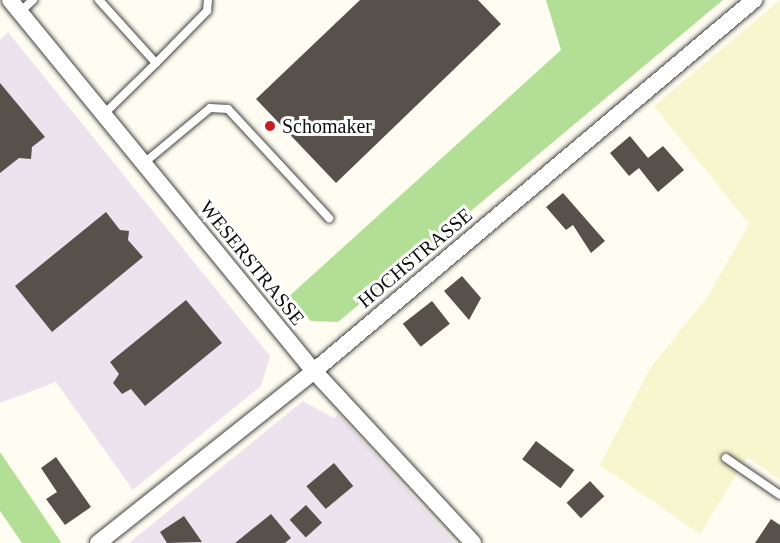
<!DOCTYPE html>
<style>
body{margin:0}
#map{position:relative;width:780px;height:543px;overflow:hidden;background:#fffdf1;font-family:Georgia,serif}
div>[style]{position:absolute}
.industrial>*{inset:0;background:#ede3ee}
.farmland>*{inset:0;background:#f7f6cf}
.forest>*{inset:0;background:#b3de96}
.building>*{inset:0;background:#58504a;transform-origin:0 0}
.roads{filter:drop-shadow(0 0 2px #424242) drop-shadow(0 0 2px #424242)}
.lane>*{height:8px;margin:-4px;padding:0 4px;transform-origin:4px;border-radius:4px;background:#fff}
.street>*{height:16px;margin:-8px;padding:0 8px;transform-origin:8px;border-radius:8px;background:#fff}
.dots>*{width:16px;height:16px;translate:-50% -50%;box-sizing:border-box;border:3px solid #fff;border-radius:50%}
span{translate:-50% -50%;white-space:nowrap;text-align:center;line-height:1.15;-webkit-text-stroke:6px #fff;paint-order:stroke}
.poi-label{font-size:20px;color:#0f0f0f}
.left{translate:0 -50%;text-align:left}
.street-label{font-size:20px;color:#0f0f0f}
</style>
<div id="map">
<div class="industrial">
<div style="clip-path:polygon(8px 32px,270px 356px,261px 386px,133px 490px,56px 382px,0 403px,0 40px)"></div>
<div style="clip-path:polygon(303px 401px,334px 418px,338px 414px,455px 543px,129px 543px)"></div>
</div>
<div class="farmland">
<div style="clip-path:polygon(780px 0,780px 480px,747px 457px,700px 534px,600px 465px,651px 367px,708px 296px,749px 224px,654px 106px)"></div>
</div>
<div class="forest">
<div style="clip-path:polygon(546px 0,723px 0,338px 322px,311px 321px,286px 299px,561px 50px)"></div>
<div style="clip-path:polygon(0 452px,61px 542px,59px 543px,22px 543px,0 511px)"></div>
</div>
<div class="building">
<div style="clip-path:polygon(360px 0,478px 0,501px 24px,336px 183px,256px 99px)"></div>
<div style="clip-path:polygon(0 83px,45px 137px,32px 147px,31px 159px,19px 158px,0 173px)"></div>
<div style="clip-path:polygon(630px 136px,648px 158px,663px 146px,684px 170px,658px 192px,639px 168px,629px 176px,610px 153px)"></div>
<div style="clip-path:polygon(563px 193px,605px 241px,591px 253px,573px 225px,566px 230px,546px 207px)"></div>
<div style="clip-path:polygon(106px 212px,120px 230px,129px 231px,128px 240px,143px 257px,52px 332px,15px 286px)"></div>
<div style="clip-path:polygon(462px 276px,481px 298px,469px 320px,444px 291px)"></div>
<div style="clip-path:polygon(186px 300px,222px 343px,145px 406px,131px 389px,122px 394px,113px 383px,119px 374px,110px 362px)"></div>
<div style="left:432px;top:301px;width:29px;height:37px;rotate:52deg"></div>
<div style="left:536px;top:441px;width:48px;height:23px;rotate:37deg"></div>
<div style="clip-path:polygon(56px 457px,91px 507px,65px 525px,46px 499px,57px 492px,41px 468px)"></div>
<div style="left:334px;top:463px;width:30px;height:36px;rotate:50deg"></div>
<div style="left:590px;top:481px;width:21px;height:32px;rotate:47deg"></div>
<div style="left:306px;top:505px;width:24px;height:22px;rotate:48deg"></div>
<div style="clip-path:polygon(271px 514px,291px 538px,285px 543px,235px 543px)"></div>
<div style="clip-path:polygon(184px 516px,202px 542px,167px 543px,160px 532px)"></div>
<div style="clip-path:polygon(771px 519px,780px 525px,780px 543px,755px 543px)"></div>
</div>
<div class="roads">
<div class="lane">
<div style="left:99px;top:0;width:85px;rotate:47.9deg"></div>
<div style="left:156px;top:63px;width:73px;rotate:135.6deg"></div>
<div style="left:20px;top:12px;width:18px;rotate:-43deg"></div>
<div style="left:156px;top:63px;width:73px;rotate:-45.6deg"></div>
<div style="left:207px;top:11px;width:11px;rotate:-85deg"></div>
<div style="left:144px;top:163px;width:86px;rotate:-39.8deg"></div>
<div style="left:210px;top:108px;width:18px;rotate:3deg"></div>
<div style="left:228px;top:109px;width:149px;rotate:47.2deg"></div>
<div style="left:726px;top:458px;width:65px;rotate:34.4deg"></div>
</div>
<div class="street">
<div style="left:10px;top:0;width:480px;rotate:50.7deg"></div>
<div style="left:314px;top:371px;width:234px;rotate:47.2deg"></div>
<div style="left:98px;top:543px;width:276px;rotate:-38.5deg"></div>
<div style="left:314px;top:371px;width:576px;rotate:-40.14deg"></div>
</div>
</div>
<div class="dots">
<div style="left:270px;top:126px;background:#c81e1e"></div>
</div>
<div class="poi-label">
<span class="left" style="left:282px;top:126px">Schomaker</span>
</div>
<div class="street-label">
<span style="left:415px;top:258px;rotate:-40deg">HOCHSTRASSE</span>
<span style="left:252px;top:263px;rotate:51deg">WESERSTRASSE</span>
</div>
</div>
